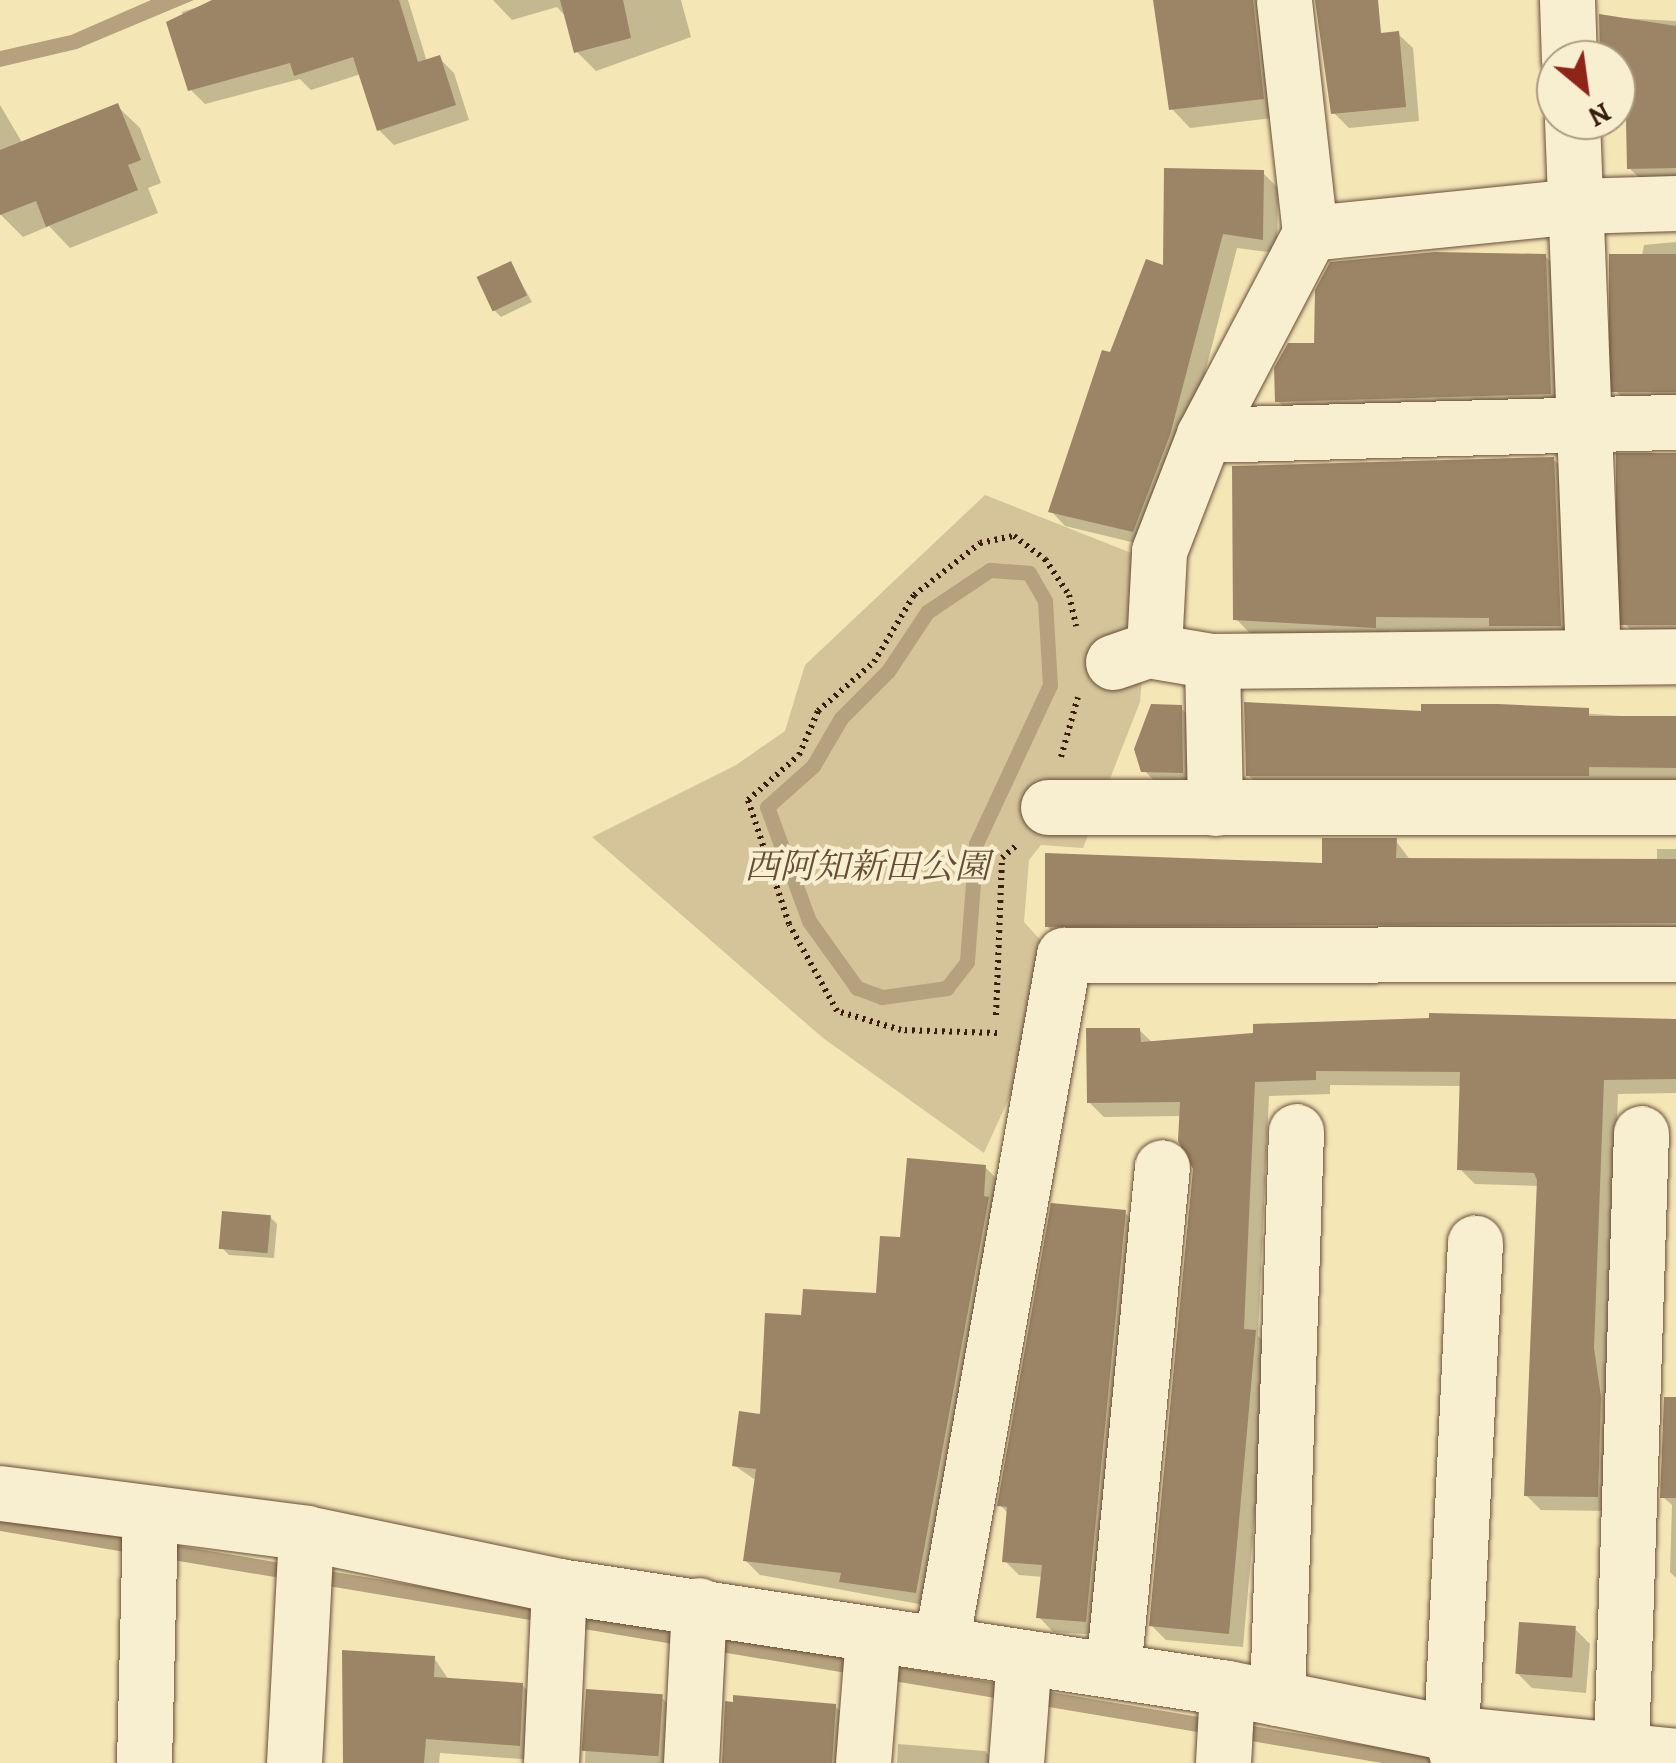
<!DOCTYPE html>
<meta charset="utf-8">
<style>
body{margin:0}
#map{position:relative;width:1676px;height:1763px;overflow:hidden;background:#f5e6b6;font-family:Alegreya,"Noto Serif JP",serif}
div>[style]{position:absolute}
.green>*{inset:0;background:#d5c49a}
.water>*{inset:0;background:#b5a17d}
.shadow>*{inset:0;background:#0003}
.stream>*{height:15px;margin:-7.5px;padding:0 7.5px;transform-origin:7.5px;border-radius:7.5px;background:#b5a17d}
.building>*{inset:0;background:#9b8566;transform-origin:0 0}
.path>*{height:6px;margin-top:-3px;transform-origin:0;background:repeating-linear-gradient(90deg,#3a1c0f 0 2.5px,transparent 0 7.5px)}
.roads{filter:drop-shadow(0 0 2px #694e39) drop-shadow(0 0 2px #694e39)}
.minor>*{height:55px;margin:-27.5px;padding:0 27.5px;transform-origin:27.5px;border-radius:27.5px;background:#f8efd0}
span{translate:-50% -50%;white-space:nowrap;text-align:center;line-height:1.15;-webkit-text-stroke:8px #f8efd0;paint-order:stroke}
.park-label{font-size:35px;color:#684e39;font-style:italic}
.north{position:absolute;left:1536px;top:40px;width:100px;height:100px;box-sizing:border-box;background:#f8efd0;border:2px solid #ac9b83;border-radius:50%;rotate:151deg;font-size:28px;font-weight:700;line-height:40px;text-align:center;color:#3a1c0f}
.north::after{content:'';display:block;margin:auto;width:35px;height:45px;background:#8f2418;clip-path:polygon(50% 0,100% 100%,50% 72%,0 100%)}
</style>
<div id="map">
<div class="green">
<div style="clip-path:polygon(985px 495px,1139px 556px,1146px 627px,1140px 702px,1083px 848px,1041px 845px,1029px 860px,1024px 922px,1055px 956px,1023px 1067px,984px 1153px,823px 1038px,592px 837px,736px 765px,785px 731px,805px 665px)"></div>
</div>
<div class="water">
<div style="clip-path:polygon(151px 0,194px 0,77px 49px,0 67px,0 51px,71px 35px)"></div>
</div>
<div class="shadow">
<div style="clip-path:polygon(220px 0,408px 0,427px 62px,439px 58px,454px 73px,469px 120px,394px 145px,379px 130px,361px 74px,311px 90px,300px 79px,205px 104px,190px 89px,182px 12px)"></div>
<div style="clip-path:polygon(493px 0,681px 0,691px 37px,596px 71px,577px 52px,567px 18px,557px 7px,512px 20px)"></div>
<div style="clip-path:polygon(1154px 0,1268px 0,1281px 117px,1190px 128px,1172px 109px)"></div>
<div style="clip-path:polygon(1601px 17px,1676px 21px,1676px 181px,1643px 181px,1629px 168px,1628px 84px,1616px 84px,1616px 60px,1600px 60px)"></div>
<div style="clip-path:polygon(1398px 34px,1413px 48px,1419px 121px,1349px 128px,1334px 113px,1350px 38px)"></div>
<div style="clip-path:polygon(0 105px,23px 144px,117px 106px,140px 128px,161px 183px,148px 188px,158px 213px,70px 248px,49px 226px,23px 237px,0 214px)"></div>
<div style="clip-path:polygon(1263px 173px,1278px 188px,1277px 253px,1237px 248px,1185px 451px,1148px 546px,1065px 526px,1051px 511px,1111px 355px,1165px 268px)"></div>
<div style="clip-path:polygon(1676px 242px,1676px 407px,1631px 406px,1616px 391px,1644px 245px)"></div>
<div style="clip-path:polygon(1545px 256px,1560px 271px,1565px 408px,1293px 416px,1278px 401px)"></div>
<div style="clip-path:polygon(511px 264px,532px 302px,501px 317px,494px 310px)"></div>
<div style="clip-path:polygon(1676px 453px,1676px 641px,1641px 639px,1625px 624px,1619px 457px)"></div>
<div style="clip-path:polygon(1553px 459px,1568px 474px,1574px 640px,1390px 631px,1390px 642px,1251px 634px,1236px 619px)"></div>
<div style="clip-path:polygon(1498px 707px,1676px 720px,1676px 781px,1263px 790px,1248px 775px,1423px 714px)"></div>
<div style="clip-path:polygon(1181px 708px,1196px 723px,1197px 787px,1159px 786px,1144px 770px)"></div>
<div style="clip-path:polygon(1396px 841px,1411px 861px,1657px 861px,1657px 849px,1676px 849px,1676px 941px,1062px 941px,1047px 926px,1324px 866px)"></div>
<div style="clip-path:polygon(1676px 1022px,1676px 1093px,1618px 1094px,1608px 1365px,1612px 1511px,1541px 1510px,1526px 1495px,1539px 1186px,1475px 1184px,1460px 1169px,1462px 1086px,1330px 1085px,1330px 1094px,1269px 1096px,1258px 1336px,1270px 1347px,1243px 1647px,1166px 1640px,1151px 1625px,1196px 1169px,1182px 1116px,1104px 1117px,1089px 1102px,1139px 1030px,1153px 1043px)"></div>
<div style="clip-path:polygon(985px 1167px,1000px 1182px,930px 1606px,760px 1575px,745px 1560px,757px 1481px,735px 1466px,804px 1317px,878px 1295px,902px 1240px)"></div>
<div style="clip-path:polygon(1125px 1213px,1140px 1227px,1100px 1635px,1053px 1632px,1039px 1617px,1043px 1577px,1019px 1575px,1005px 1561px,1009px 1514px,1000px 1505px)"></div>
<div style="clip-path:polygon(270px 1217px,277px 1224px,274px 1258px,229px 1255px,222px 1248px)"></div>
<div style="clip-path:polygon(1676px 1400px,1676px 1578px,1670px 1572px,1672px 1505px,1663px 1497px)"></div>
<div style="clip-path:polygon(1575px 1629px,1590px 1644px,1586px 1693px,1532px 1688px,1517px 1673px)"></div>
<div style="clip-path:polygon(344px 1653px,434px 1658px,449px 1680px,522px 1685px,537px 1700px,535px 1760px,440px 1753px,439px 1763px,346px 1763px)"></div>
<div style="clip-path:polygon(588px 1691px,662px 1698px,677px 1713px,677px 1763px,585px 1763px)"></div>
<div style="clip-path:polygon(728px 1704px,835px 1706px,850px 1721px,847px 1763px,722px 1763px)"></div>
<div style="clip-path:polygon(898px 1744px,985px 1751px,996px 1763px,897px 1763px)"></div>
</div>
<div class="stream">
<div style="left:990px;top:570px;width:39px;rotate:4deg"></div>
<div style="left:1029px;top:573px;width:32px;rotate:60deg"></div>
<div style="left:1045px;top:601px;width:84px;rotate:86.6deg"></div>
<div style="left:1050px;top:685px;width:175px;rotate:115deg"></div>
<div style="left:976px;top:844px;width:118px;rotate:94.4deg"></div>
<div style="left:967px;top:962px;width:33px;rotate:128deg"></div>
<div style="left:947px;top:988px;width:66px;rotate:172.1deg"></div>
<div style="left:882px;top:997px;width:27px;rotate:-160deg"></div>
<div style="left:857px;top:988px;width:82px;rotate:-125.6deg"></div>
<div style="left:809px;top:921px;width:121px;rotate:-110.2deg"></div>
<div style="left:767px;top:807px;width:62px;rotate:-41.7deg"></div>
<div style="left:813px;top:766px;width:56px;rotate:-59.7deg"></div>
<div style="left:841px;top:718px;width:66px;rotate:-45deg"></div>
<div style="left:888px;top:671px;width:71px;rotate:-56.5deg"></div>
<div style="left:927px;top:612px;width:76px;rotate:-33.7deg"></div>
<div style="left:0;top:1523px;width:871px;rotate:9.52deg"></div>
<div style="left:882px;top:1671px;width:556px;rotate:9.53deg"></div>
</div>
<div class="building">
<div style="clip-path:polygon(212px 0,399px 0,418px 62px,440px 55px,456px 105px,377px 131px,353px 57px,294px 76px,290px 63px,188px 91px,166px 22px)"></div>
<div style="clip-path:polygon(560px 0,623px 0,631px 38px,574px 53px)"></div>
<div style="clip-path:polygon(1153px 0,1253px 0,1264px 99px,1169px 110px)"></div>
<div style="clip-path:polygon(1315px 0,1378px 0,1381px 33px,1399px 31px,1406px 107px,1331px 114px)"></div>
<div style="clip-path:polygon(1599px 14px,1676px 26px,1676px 168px,1627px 169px,1625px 72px,1616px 72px,1616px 60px,1600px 60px)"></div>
<div style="clip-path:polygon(118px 103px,141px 160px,128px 165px,138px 190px,46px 227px,36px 201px,0 215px,0 150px)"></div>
<div style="clip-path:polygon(1164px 168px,1264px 170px,1263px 240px,1223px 234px,1170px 435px,1133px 532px,1048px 512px,1102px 350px,1110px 352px,1146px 259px,1163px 265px)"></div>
<div style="clip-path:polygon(1435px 252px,1546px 254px,1551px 394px,1275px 402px,1274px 368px,1288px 343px,1314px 343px,1315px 290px,1330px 262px)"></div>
<div style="left:1609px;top:254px;width:67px;height:138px"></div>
<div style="left:511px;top:261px;width:38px;height:38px;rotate:65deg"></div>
<div style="left:1676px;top:453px;width:172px;height:60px;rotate:90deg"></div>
<div style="clip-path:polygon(1554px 457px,1561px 626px,1489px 626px,1489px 618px,1376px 617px,1376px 628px,1233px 620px,1232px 466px)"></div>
<div style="clip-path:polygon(1244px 702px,1421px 711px,1421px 704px,1498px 704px,1589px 708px,1589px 716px,1676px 716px,1676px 768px,1589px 767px,1589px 776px,1246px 776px)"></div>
<div style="clip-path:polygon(1151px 704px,1182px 705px,1183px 773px,1141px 772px,1134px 749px)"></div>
<div style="clip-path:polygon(1322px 838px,1397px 838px,1396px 858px,1676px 859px,1676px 923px,1045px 927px,1045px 853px,1322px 863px)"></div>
<div style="clip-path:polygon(1429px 1013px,1676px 1019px,1676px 1079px,1604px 1080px,1594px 1348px,1601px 1397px,1598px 1497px,1524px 1496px,1537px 1180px,1534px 1173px,1457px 1170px,1460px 1072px,1316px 1071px,1316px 1080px,1255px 1082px,1244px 1329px,1256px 1330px,1229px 1634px,1149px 1626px,1193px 1169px,1178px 1141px,1180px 1102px,1087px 1103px,1086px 1028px,1140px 1028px,1141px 1042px,1253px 1033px,1253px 1024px,1429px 1018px)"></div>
<div style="clip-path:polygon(907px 1158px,986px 1165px,984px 1196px,989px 1197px,916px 1593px,839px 1582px,841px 1573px,743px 1561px,756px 1469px,732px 1466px,739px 1411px,760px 1414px,765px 1313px,801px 1315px,803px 1289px,876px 1293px,880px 1236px,900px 1237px)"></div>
<div style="clip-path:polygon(1051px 1203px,1126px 1210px,1086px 1622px,1036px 1618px,1042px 1565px,1002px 1562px,1007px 1507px,997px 1506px)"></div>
<div style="left:222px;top:1211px;width:49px;height:38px;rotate:5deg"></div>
<div style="clip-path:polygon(1664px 1397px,1676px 1397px,1676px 1498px,1660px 1498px)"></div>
<div style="left:1519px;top:1622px;width:57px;height:52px;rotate:4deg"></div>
<div style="clip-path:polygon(342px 1650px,435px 1656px,434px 1677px,523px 1683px,520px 1746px,426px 1739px,424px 1763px,343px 1763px)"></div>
<div style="left:586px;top:1689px;width:77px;height:62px;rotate:4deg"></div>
<div style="clip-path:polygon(733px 1695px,836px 1704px,832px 1763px,722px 1763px,725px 1701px,733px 1702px)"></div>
</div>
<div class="path">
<div style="left:1061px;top:757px;width:62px;rotate:-74.2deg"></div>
<div style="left:996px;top:1015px;width:157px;rotate:-87.8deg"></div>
<div style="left:1002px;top:858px;width:20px;rotate:-41deg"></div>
<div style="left:997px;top:1033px;width:96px;rotate:-178.2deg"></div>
<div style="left:901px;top:1030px;width:67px;rotate:-163.5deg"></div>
<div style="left:837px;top:1011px;width:99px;rotate:-118.9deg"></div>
<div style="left:789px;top:924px;width:131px;rotate:-108.3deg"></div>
<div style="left:748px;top:800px;width:68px;rotate:-41.4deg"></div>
<div style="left:799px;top:755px;width:48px;rotate:-66.6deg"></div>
<div style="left:818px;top:711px;width:74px;rotate:-41.2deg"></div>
<div style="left:874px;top:662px;width:78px;rotate:-59.2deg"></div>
<div style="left:914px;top:595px;width:84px;rotate:-38.2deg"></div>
<div style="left:980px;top:543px;width:35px;rotate:-12deg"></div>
<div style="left:1014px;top:536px;width:39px;rotate:37deg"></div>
<div style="left:1045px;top:559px;width:43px;rotate:56.3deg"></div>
<div style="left:1069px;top:595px;width:32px;rotate:77deg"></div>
</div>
<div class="roads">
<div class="minor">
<div style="left:1567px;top:0;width:60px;rotate:88.1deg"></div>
<div style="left:1572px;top:120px;width:537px;rotate:87.76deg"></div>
<div style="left:1310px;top:233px;width:266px;rotate:-5.8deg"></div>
<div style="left:1575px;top:206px;width:101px;rotate:-1.7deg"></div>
<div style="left:1204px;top:435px;width:472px;rotate:-1.6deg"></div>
<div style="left:1147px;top:650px;width:66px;rotate:9.6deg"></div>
<div style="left:1212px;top:661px;width:464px;rotate:-0.6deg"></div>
<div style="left:1212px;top:661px;width:147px;rotate:88.8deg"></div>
<div style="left:1113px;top:662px;width:43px;rotate:-18.9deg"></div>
<div style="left:1154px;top:648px;width:97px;rotate:-87deg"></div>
<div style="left:1159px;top:551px;width:124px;rotate:-68.8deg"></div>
<div style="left:1204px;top:435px;width:228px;rotate:-62.3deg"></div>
<div style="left:1310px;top:233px;width:234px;rotate:-96.4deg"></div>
<div style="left:1048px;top:807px;width:628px"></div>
<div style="left:0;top:1493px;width:309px;rotate:7.4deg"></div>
<div style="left:306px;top:1533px;width:258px;rotate:11.8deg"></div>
<div style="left:559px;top:1586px;width:676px;rotate:8.68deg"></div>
<div style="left:1227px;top:1688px;width:228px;rotate:11.4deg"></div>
<div style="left:1451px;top:1733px;width:226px;rotate:5.8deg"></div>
<div style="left:941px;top:1644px;width:700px;rotate:-79.88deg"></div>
<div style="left:1064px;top:955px;width:612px;rotate:-0.09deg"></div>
<div style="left:1113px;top:1670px;width:505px;rotate:-84.44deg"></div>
<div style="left:1277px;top:1698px;width:567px;rotate:-88.08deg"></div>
<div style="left:1621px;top:1748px;width:615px;rotate:-88.14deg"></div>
<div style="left:144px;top:1763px;width:246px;rotate:-88.6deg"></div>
<div style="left:294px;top:1763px;width:230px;rotate:-87deg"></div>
<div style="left:551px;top:1763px;width:177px;rotate:-87.4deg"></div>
<div style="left:691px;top:1763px;width:158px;rotate:-87.1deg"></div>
<div style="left:863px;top:1763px;width:127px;rotate:-85.5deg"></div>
<div style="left:1016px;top:1763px;width:106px;rotate:-85.7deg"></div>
<div style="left:1223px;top:1763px;width:75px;rotate:-86.9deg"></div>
<div style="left:1459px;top:1763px;width:31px;rotate:-105deg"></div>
<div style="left:1451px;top:1733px;width:491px;rotate:-87.2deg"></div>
</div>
</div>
<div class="park-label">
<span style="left:867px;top:866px">西阿知新田公園</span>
</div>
<div class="north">N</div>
</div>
